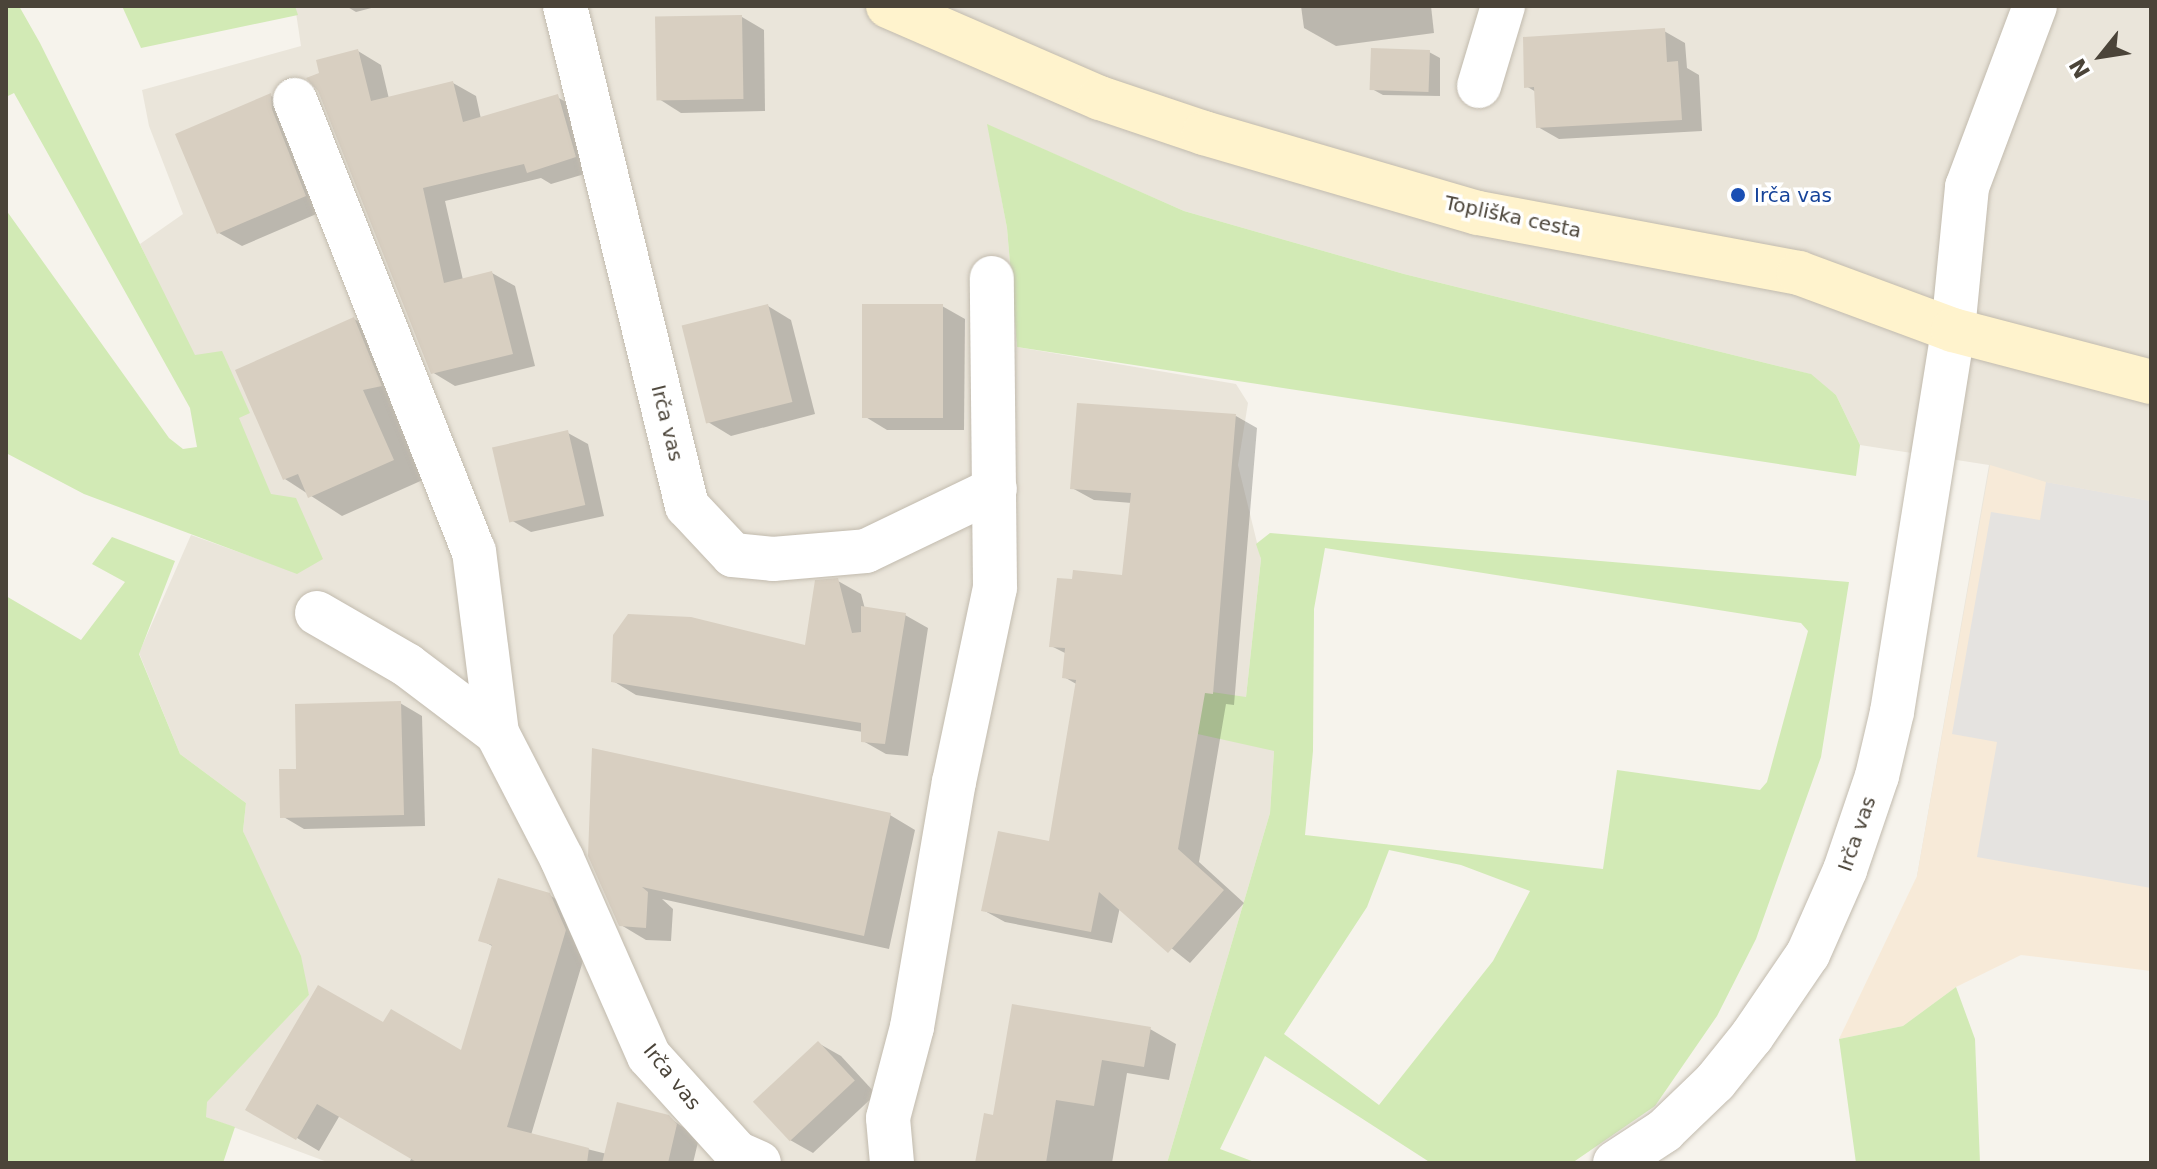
<!DOCTYPE html>
<meta charset="utf-8">
<style>
body{margin:0}
#map{position:relative;width:2157px;height:1169px;overflow:hidden;background:#f6f3ec;font-family:"DejaVu Sans",sans-serif}
div>[style]{position:absolute}
.residential>*{inset:0;background:#eae5da}
.commercial>*{inset:0;background:#f7ead8}
.green>*{inset:0;background:#d2eab5}
.parking>*{inset:0;background:#e5e3e0}
.shadow>*{inset:0;background:#0003}
.building>*{inset:0;background:#d8cfc1;transform-origin:0 0}
.roads{filter:drop-shadow(0 0 2px #c2bbae) drop-shadow(0 0 2px #c2bbae)}
.street>*{height:44px;margin:-22px;padding:0 22px;transform-origin:22px;border-radius:22px;background:#fff}
.secondary>*{height:44px;margin:-22px;padding:0 22px;transform-origin:22px;border-radius:22px;background:#fff3cd}
.dots>*{width:22px;height:22px;translate:-50% -50%;box-sizing:border-box;border:4px solid #fff;border-radius:50%}
span{translate:-50% -50%;white-space:nowrap;text-align:center;line-height:1.15;-webkit-text-stroke:7px #fff;paint-order:stroke}
.transit-label{font-size:20px;color:#164399}
.left{translate:0 -50%;text-align:left}
.street-label{font-size:20px;color:#4b4439}
.frame{position:absolute;inset:0;border:8px solid #4b4439;pointer-events:none}
.north{position:absolute;left:2061px;top:16px;width:80px;height:80px;-webkit-text-stroke:6px #fff;paint-order:stroke;rotate:240deg;font-size:22px;font-weight:700;line-height:32px;text-align:center;color:#4b4439}
.north::after{content:'';display:block;margin:auto;width:28px;height:36px;background:#4b4439;clip-path:polygon(50% 0,100% 100%,50% 72%,0 100%)}
</style>
<div id="map">
<div class="residential">
<div style="clip-path:polygon(295px 6px,2151px 6px,2151px 927px,1917px 876px,1989px 465px,1860px 445px,1836px 395px,1810px 374px,1404px 274px,1184px 211px,988px 125px,1007px 228px,1017px 347px,1236px 384px,1248px 403px,1238px 465px,1261px 559px,1246px 697px,1274px 751px,1270px 813px,1167px 1163px,330px 1163px,206px 1117px,206px 1102px,309px 995px,243px 831px,246px 803px,180px 754px,139px 653px,191px 535px,297px 573px,140px 244px,183px 214px,149px 126px,142px 90px,301px 46px)"></div>
</div>
<div class="commercial">
<div style="clip-path:polygon(1990px 465px,2046px 482px,2151px 501px,2151px 971px,2021px 955px,1956px 987px,1903px 1026px,1839px 1039px,1917px 876px)"></div>
</div>
<div class="green">
<div style="clip-path:polygon(6px 6px,19px 6px,40px 43px,195px 355px,222px 351px,250px 413px,239px 418px,271px 494px,296px 498px,323px 559px,297px 574px,84px 494px,6px 453px,6px 210px,169px 438px,183px 449px,197px 447px,190px 408px,14px 93px,6px 97px)"></div>
<div style="clip-path:polygon(122px 6px,295px 6px,298px 15px,141px 48px)"></div>
<div style="clip-path:polygon(987px 124px,1184px 211px,1404px 274px,1811px 374px,1836px 395px,1860px 445px,1856px 476px,1017px 347px,1007px 228px)"></div>
<div style="clip-path:polygon(evenodd,1270px 533px,1849px 582px,1821px 757px,1756px 939px,1717px 1016px,1655px 1106px,1572px 1163px,1431px 1163px,1265px 1056px,1220px 1149px,1257px 1163px,1167px 1163px,1270px 813px,1274px 751px,1130px 719px,1129px 680px,1246px 697px,1261px 559px,1256px 544px,1270px 533px,1325px 548px,1801px 623px,1808px 631px,1767px 782px,1760px 790px,1617px 770px,1603px 869px,1305px 835px,1313px 751px,1314px 609px,1325px 548px,1270px 533px,1389px 850px,1461px 865px,1530px 891px,1493px 961px,1379px 1105px,1284px 1034px,1367px 907px,1389px 850px)"></div>
<div style="clip-path:polygon(112px 537px,175px 561px,139px 654px,180px 754px,246px 803px,243px 831px,301px 956px,309px 995px,207px 1102px,206px 1117px,235px 1127px,223px 1163px,6px 1163px,6px 596px,81px 640px,125px 582px,92px 564px)"></div>
<div style="clip-path:polygon(1956px 987px,1975px 1039px,1980px 1163px,1856px 1163px,1839px 1039px,1903px 1026px)"></div>
</div>
<div class="parking">
<div style="clip-path:polygon(2046px 482px,2151px 501px,2151px 888px,1977px 857px,1997px 742px,1952px 734px,1991px 512px,2040px 520px)"></div>
</div>
<div class="shadow">
<div style="clip-path:polygon(346px 6px,379px 6px,356px 12px)"></div>
<div style="clip-path:polygon(1301px 6px,1431px 6px,1434px 33px,1336px 46px,1304px 28px)"></div>
<div style="clip-path:polygon(742px 17px,764px 30px,765px 111px,681px 113px,659px 99px)"></div>
<div style="clip-path:polygon(1664px 31px,1685px 43px,1687px 68px,1699px 75px,1702px 131px,1559px 139px,1538px 127px,1536px 92px,1526px 86px)"></div>
<div style="clip-path:polygon(358px 51px,381px 65px,389px 99px,453px 83px,476px 96px,481px 119px,557px 97px,580px 110px,598px 170px,551px 184px,541px 178px,445px 201px,463px 280px,492px 273px,515px 286px,535px 366px,455px 386px,432px 372px)"></div>
<div style="clip-path:polygon(1429px 52px,1440px 58px,1440px 96px,1383px 95px,1372px 89px)"></div>
<div style="clip-path:polygon(271px 96px,294px 109px,328px 209px,242px 246px,219px 233px,178px 136px)"></div>
<div style="clip-path:polygon(768px 306px,791px 320px,815px 414px,731px 436px,708px 422px)"></div>
<div style="clip-path:polygon(942px 306px,965px 319px,964px 430px,887px 430px,864px 416px)"></div>
<div style="clip-path:polygon(354px 319px,387px 338px,425px 479px,342px 516px,285px 479px)"></div>
<div style="clip-path:polygon(1236px 416px,1257px 428px,1234px 705px,1226px 704px,1199px 862px,1244px 903px,1190px 963px,1120px 907px,1112px 943px,1005px 922px,983px 910px,1050px 844px,1078px 685px,1064px 677px,1067px 654px,1051px 646px,1124px 577px,1132px 503px,1094px 500px,1072px 488px)"></div>
<div style="clip-path:polygon(568px 433px,588px 444px,604px 516px,531px 532px,511px 520px)"></div>
<div style="clip-path:polygon(838px 581px,861px 594px,865px 609px,905px 615px,928px 628px,908px 756px,886px 754px,863px 741px,863px 732px,636px 695px,613px 681px,807px 648px)"></div>
<div style="clip-path:polygon(400px 703px,422px 716px,425px 826px,304px 829px,282px 816px,298px 771px)"></div>
<div style="clip-path:polygon(890px 815px,915px 830px,889px 949px,662px 899px,673px 909px,671px 941px,646px 940px,621px 925px,590px 856px)"></div>
<div style="clip-path:polygon(549px 895px,572px 908px,588px 944px,531px 1135px,607px 1154px,668px 1117px,699px 1138px,693px 1163px,409px 1163px,412px 1157px,340px 1115px,319px 1151px,248px 1109px,384px 1025px,462px 1053px,494px 947px,481px 940px)"></div>
<div style="clip-path:polygon(1150px 1029px,1176px 1044px,1169px 1080px,1127px 1073px,1112px 1163px,969px 1163px,977px 1161px,995px 1117px)"></div>
<div style="clip-path:polygon(818px 1043px,841px 1056px,876px 1094px,813px 1153px,790px 1140px)"></div>
</div>
<div class="building">
<div style="left:742px;top:15px;width:84px;height:87px;rotate:89deg"></div>
<div style="clip-path:polygon(1665px 28px,1667px 62px,1678px 61px,1682px 120px,1536px 128px,1534px 87px,1524px 88px,1523px 37px)"></div>
<div style="left:1371px;top:48px;width:59px;height:42px;rotate:2deg"></div>
<div style="clip-path:polygon(358px 49px,371px 101px,453px 81px,463px 122px,558px 94px,576px 157px,527px 173px,524px 164px,423px 188px,444px 283px,492px 271px,513px 354px,431px 374px,318px 91px,306px 78px,319px 73px,316px 60px)"></div>
<div style="clip-path:polygon(271px 93px,272px 109px,306px 196px,217px 234px,175px 134px)"></div>
<div style="left:768px;top:304px;width:101px;height:89px;rotate:76deg"></div>
<div style="left:862px;top:304px;width:81px;height:114px"></div>
<div style="clip-path:polygon(354px 317px,382px 386px,363px 390px,394px 460px,308px 498px,298px 474px,283px 480px,235px 370px)"></div>
<div style="clip-path:polygon(1077px 403px,1236px 414px,1213px 694px,1205px 693px,1178px 849px,1224px 890px,1168px 953px,1099px 892px,1091px 932px,981px 911px,998px 831px,1049px 841px,1076px 680px,1062px 678px,1065px 648px,1049px 647px,1057px 578px,1072px 579px,1073px 570px,1122px 575px,1131px 493px,1070px 489px)"></div>
<div style="left:568px;top:430px;width:77px;height:78px;rotate:77deg"></div>
<div style="clip-path:polygon(838px 578px,852px 633px,861px 632px,861px 606px,906px 613px,885px 744px,861px 742px,861px 723px,611px 682px,613px 635px,628px 614px,691px 617px,805px 645px,815px 580px)"></div>
<div style="clip-path:polygon(401px 701px,404px 815px,280px 818px,279px 769px,296px 769px,295px 704px)"></div>
<div style="clip-path:polygon(592px 748px,891px 813px,864px 936px,642px 887px,648px 892px,646px 928px,619px 926px,588px 856px)"></div>
<div style="clip-path:polygon(498px 878px,550px 893px,566px 930px,507px 1127px,589px 1148px,587px 1163px,418px 1163px,317px 1104px,296px 1140px,245px 1110px,318px 985px,383px 1022px,391px 1009px,461px 1050px,492px 945px,478px 941px)"></div>
<div style="clip-path:polygon(1012px 1004px,1151px 1027px,1144px 1067px,1102px 1060px,1094px 1106px,1056px 1100px,1046px 1163px,975px 1163px,984px 1113px,993px 1115px)"></div>
<div style="left:818px;top:1041px;width:54px;height:89px;rotate:47deg"></div>
<div style="clip-path:polygon(617px 1102px,669px 1115px,677px 1124px,668px 1163px,602px 1163px)"></div>
</div>
<div class="roads">
<div class="street">
<div style="left:565px;top:6px;width:515px;rotate:76.29deg"></div>
<div style="left:687px;top:506px;width:67px;rotate:46.8deg"></div>
<div style="left:733px;top:555px;width:40px;rotate:5.7deg"></div>
<div style="left:773px;top:559px;width:93px;rotate:-4.9deg"></div>
<div style="left:866px;top:551px;width:143px;rotate:-25.7deg"></div>
<div style="left:1479px;top:86px;width:84px;rotate:-73.3deg"></div>
<div style="left:295px;top:100px;width:485px;rotate:68.4deg"></div>
<div style="left:474px;top:551px;width:183px;rotate:82.8deg"></div>
<div style="left:317px;top:613px;width:104px;rotate:30deg"></div>
<div style="left:407px;top:665px;width:113px;rotate:37.1deg"></div>
<div style="left:497px;top:733px;width:142px;rotate:62.7deg"></div>
<div style="left:562px;top:859px;width:215px;rotate:66.2deg"></div>
<div style="left:649px;top:1056px;width:131px;rotate:47.8deg"></div>
<div style="left:737px;top:1153px;width:24px;rotate:24deg"></div>
<div style="left:892px;top:1163px;width:45px;rotate:-95.1deg"></div>
<div style="left:888px;top:1118px;width:94px;rotate:-75.2deg"></div>
<div style="left:912px;top:1027px;width:249px;rotate:-80.3deg"></div>
<div style="left:954px;top:782px;width:198px;rotate:-78.1deg"></div>
<div style="left:995px;top:588px;width:310px;rotate:-90.6deg"></div>
<div style="left:1615px;top:1163px;width:59px;rotate:-33.1deg"></div>
<div style="left:1664px;top:1131px;width:71px;rotate:-43.9deg"></div>
<div style="left:1715px;top:1082px;width:59px;rotate:-51.2deg"></div>
<div style="left:1752px;top:1036px;width:99px;rotate:-55.7deg"></div>
<div style="left:1808px;top:954px;width:92px;rotate:-66.2deg"></div>
<div style="left:1845px;top:870px;width:99px;rotate:-71.2deg"></div>
<div style="left:1877px;top:776px;width:66px;rotate:-76.8deg"></div>
<div style="left:1892px;top:712px;width:387px;rotate:-80.9deg"></div>
<div style="left:1953px;top:330px;width:144px;rotate:-84.4deg"></div>
<div style="left:1967px;top:187px;width:193px;rotate:-69.4deg"></div>
</div>
<div class="secondary">
<div style="left:888px;top:6px;width:231px;rotate:23.5deg"></div>
<div style="left:1100px;top:98px;width:110px;rotate:18.6deg"></div>
<div style="left:1204px;top:133px;width:285px;rotate:16.3deg"></div>
<div style="left:1478px;top:213px;width:327px;rotate:10.6deg"></div>
<div style="left:1799px;top:273px;width:164px;rotate:20.3deg"></div>
<div style="left:1953px;top:330px;width:205px;rotate:14.7deg"></div>
</div>
</div>
<div class="dots">
<div style="left:1738px;top:195px;background:#1a4fb4"></div>
</div>
<div class="transit-label">
<span class="left" style="left:1754px;top:195px">Irča vas</span>
</div>
<div class="street-label">
<span style="left:1513px;top:217px;rotate:12deg">Topliška cesta</span>
<span style="left:667px;top:423px;rotate:76deg">Irča vas</span>
<span style="left:1857px;top:834px;rotate:-71deg">Irča vas</span>
<span style="left:672px;top:1077px;rotate:51deg">Irča vas</span>
</div>
<div class="frame"></div>
<div class="north">N</div>
</div>
